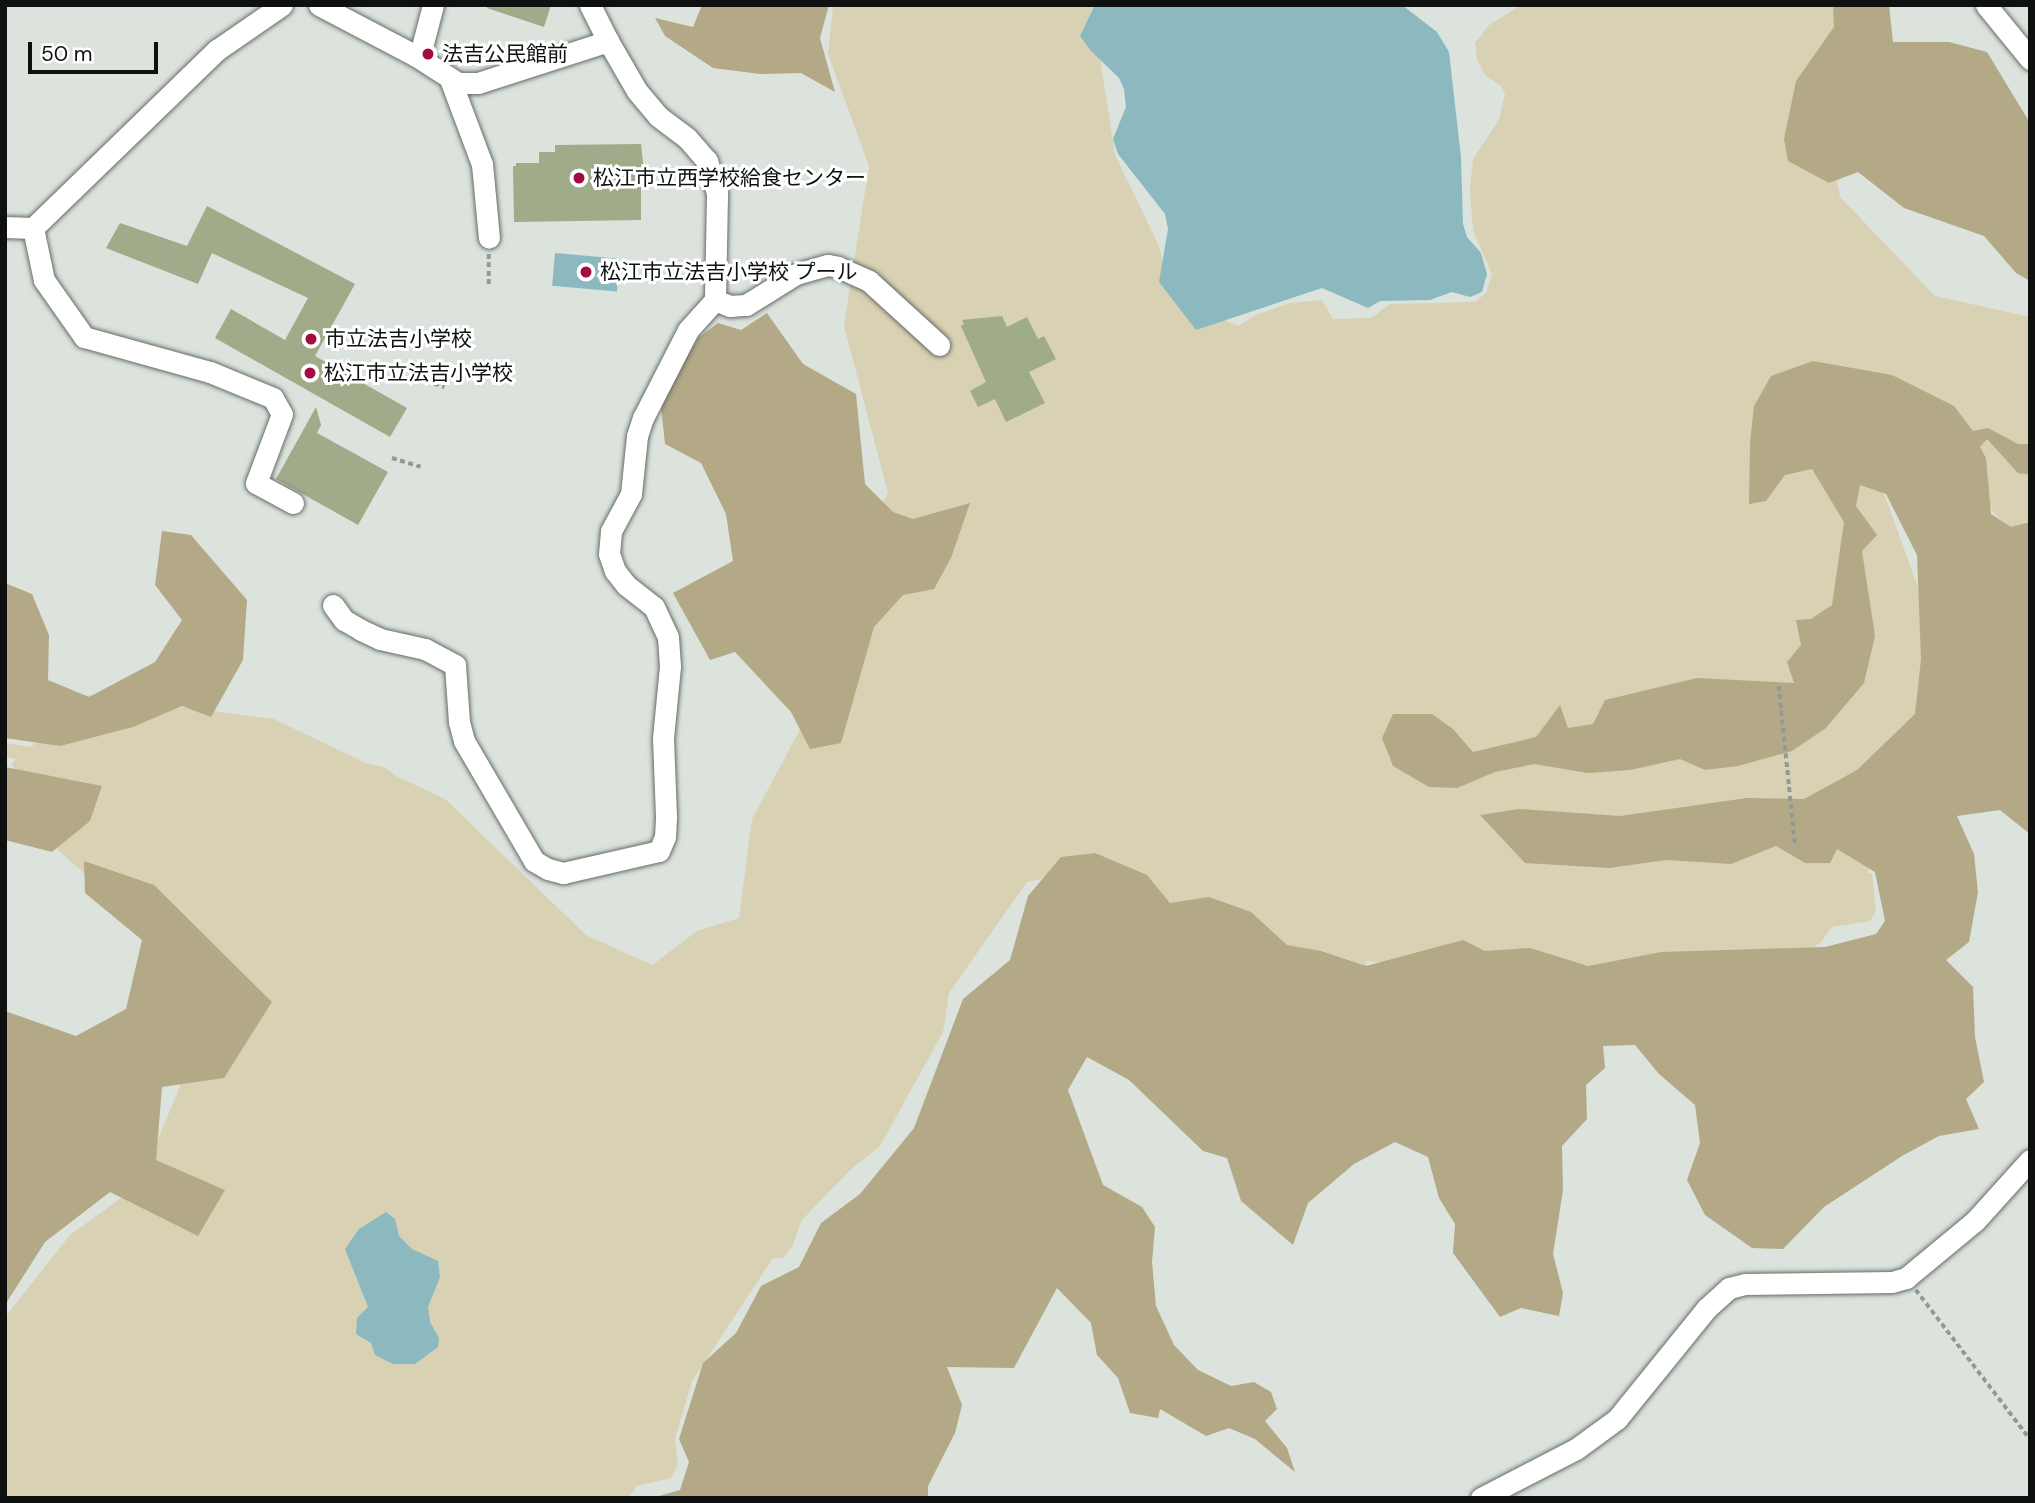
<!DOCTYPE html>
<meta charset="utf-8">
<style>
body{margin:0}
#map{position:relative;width:2035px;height:1503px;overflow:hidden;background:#dbe3dc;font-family:"DM Sans","Noto Sans JP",sans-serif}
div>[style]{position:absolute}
.green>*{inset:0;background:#d9d1b3}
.forest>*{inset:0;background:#b3a986}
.water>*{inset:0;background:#8bb9bf;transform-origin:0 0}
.building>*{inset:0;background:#9fab89}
.path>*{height:3.5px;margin-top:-1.75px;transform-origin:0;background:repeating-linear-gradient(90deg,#939994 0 5px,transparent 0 8.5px)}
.roads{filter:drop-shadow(0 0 2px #666d67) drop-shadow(0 0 2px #666d67)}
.minor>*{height:21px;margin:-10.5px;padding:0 10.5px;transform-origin:10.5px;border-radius:10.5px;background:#fff}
.dots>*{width:19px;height:19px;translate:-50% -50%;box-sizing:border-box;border:4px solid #fff;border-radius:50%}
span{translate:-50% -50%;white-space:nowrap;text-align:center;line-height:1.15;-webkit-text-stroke:6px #fff;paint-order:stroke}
.poi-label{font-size:21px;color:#0e110f}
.left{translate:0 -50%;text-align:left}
.frame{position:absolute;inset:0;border:7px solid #0e110f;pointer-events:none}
.scale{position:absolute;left:28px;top:42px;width:130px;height:32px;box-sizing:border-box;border:4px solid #0e110f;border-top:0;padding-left:9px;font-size:21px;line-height:24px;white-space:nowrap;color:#0e110f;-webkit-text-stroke:5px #fff;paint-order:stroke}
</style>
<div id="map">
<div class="green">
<div style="clip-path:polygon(833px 5px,1095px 5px,1093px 11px,1115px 155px,1159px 246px,1172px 299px,1238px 326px,1256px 315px,1290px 303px,1322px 300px,1333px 319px,1371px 318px,1390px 304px,1475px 302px,1486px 293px,1492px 274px,1473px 230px,1470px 189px,1473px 159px,1499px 120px,1505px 94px,1501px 86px,1485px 75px,1477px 59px,1475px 43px,1489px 25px,1521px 5px,1852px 5px,1830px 139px,1840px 197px,1935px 296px,2030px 317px,2030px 536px,2017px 539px,1926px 434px,1862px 433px,1960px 703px,1867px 873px,1872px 874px,1876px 911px,1870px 921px,1832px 927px,1821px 942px,1768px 977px,1604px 981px,1365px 961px,1392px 1014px,1090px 869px,1027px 882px,949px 993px,943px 1032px,880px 1146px,850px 1170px,801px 1221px,793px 1245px,783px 1258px,773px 1258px,692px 1381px,675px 1439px,678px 1464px,671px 1478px,637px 1486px,628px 1498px,5px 1498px,5px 1317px,70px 1235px,139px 1185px,185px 1074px,241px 1012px,59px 851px,12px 764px,16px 759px,5px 757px,5px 743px,31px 747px,88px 695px,274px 719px,368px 764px,384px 767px,398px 777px,445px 799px,586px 935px,652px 965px,697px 931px,739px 918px,752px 819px,802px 726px,833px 594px,888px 493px,844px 326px,869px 166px,828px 54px)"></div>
</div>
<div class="forest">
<div style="clip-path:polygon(702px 5px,829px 5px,820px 38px,835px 92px,801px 73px,760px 74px,713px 68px,665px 36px,655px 18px,693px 27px)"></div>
<div style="clip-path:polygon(1833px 5px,1889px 5px,1893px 42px,1949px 42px,1987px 52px,2030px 123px,2030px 281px,2016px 273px,1984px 236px,1904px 208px,1858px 172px,1829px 183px,1788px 161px,1784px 139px,1796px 81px,1834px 27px)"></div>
<div style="clip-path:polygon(767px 313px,803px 364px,856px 394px,865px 484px,893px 512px,913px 519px,970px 503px,951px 558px,934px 589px,903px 595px,874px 627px,841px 743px,810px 749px,791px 712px,735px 652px,710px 660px,673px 593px,733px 561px,726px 514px,701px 463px,665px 444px,660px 398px,698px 338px,718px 323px,741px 330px)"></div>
<div style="clip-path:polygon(1813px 361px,1892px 375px,1954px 406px,1973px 431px,1988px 428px,2018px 444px,2030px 444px,2030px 475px,2018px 473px,1987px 439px,1980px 447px,1986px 458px,1991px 514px,2011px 527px,2030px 522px,2030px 834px,2000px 810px,1957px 816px,1974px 854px,1978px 892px,1969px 942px,1946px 960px,1973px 987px,1975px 1037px,1984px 1082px,1966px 1099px,1979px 1129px,1939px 1136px,1902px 1156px,1824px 1207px,1783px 1249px,1752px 1248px,1705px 1215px,1687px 1180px,1700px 1143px,1695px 1105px,1659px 1074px,1635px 1045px,1603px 1046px,1605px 1068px,1586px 1085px,1587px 1119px,1562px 1146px,1563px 1190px,1553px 1254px,1563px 1293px,1559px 1316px,1521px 1308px,1500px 1317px,1453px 1253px,1455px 1224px,1439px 1198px,1428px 1157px,1395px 1142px,1354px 1164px,1308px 1203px,1293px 1245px,1241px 1201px,1227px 1158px,1203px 1151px,1129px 1080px,1087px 1057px,1068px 1090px,1103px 1185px,1142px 1207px,1155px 1227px,1152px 1262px,1156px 1306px,1174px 1345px,1198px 1370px,1231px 1386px,1254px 1382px,1271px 1392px,1277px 1409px,1265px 1421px,1287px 1448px,1295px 1472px,1255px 1439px,1229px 1428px,1206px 1436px,1160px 1409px,1158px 1418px,1130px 1413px,1118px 1378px,1097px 1355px,1091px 1323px,1057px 1288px,1014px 1368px,947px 1367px,962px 1405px,955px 1433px,928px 1486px,928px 1498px,652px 1498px,680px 1490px,689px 1462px,679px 1439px,703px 1363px,736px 1333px,761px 1286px,799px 1267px,821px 1223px,860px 1194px,914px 1128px,963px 999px,1010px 960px,1028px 896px,1061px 857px,1095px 853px,1147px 875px,1170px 903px,1209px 897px,1251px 912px,1287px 945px,1321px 951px,1366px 966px,1463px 940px,1485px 951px,1530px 948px,1588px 966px,1661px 952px,1825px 947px,1876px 934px,1885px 921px,1875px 872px,1837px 849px,1830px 863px,1805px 863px,1776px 846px,1731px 864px,1666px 860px,1609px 868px,1525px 863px,1480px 815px,1519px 809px,1620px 816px,1747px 798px,1804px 799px,1857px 770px,1915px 714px,1921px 659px,1917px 555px,1886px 494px,1860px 485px,1856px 506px,1877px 535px,1862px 551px,1875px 636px,1864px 683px,1826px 728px,1792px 751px,1738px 766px,1705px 770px,1680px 759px,1630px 770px,1588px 773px,1534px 764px,1495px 772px,1457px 788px,1429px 787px,1393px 766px,1382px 738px,1393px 714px,1432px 714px,1453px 729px,1473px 752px,1536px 737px,1560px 705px,1568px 728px,1593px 724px,1605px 700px,1697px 678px,1794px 683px,1787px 662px,1801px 645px,1796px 620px,1811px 619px,1832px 605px,1844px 522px,1812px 469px,1785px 475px,1766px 501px,1749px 504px,1750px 443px,1754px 406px,1771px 376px)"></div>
<div style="clip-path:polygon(162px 531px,191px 535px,247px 600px,243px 660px,211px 717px,182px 706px,133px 727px,60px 746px,5px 738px,5px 583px,32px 594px,49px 635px,48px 680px,89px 697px,155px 662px,182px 620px,155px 585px)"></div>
<div style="clip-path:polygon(5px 767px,102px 786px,90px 821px,52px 852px,5px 840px)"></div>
<div style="clip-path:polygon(84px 861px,154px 885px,272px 1002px,224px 1078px,162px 1087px,156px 1160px,225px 1190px,198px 1236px,110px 1192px,45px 1242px,5px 1305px,5px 1011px,76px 1036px,126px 1009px,142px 940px,85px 893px)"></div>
</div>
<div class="water">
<div style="clip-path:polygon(1095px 5px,1402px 5px,1437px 32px,1449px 52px,1461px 157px,1463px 224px,1467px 237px,1481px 253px,1487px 274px,1482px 292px,1470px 297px,1452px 292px,1430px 300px,1380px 301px,1368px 308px,1322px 288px,1196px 330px,1159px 282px,1168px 229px,1165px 214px,1118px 154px,1113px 139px,1126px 107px,1124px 89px,1119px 78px,1091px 51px,1080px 36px)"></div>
<div style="left:555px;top:253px;width:65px;height:33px;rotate:5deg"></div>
<div style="clip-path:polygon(386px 1212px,395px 1219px,399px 1236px,412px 1249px,438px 1261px,440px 1277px,428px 1307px,430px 1322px,439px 1338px,438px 1347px,415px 1364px,393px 1364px,375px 1355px,371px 1343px,356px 1334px,357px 1318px,368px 1307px,345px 1249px,359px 1229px)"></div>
</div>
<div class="building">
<div style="clip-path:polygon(488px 5px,551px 5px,544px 27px,487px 8px)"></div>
<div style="clip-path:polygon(641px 144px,646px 189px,641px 189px,641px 220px,514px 222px,513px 166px,516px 166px,516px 163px,539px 163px,539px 152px,555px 152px,555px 145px)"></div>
<div style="clip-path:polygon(207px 206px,355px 284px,315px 356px,407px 408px,390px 437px,215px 338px,231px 309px,285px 340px,308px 298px,212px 253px,198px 284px,106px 248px,120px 223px,187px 246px)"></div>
<div style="clip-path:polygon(1002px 316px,1007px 327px,1027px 317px,1038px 339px,1044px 336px,1056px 359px,1029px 372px,1045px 403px,1006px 422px,995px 399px,978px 407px,970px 391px,986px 382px,961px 326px,964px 324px,962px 320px)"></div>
<div style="clip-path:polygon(316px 407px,321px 425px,317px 433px,388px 472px,358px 525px,276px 479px)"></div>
</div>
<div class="path">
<div style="left:489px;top:254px;width:33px;rotate:90deg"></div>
<div style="left:418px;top:378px;width:28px;rotate:19deg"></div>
<div style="left:392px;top:458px;width:30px;rotate:17deg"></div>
<div style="left:1779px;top:686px;width:158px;rotate:84.2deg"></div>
<div style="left:1916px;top:1290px;width:188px;rotate:52.6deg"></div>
</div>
<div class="roads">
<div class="minor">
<div style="left:319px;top:5px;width:110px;rotate:27.7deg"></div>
<div style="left:416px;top:56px;width:50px;rotate:32.7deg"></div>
<div style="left:458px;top:83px;width:20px"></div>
<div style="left:478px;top:83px;width:137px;rotate:-17.9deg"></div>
<div style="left:608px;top:41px;width:40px;rotate:-116.6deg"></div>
<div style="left:1986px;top:5px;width:70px;rotate:50.8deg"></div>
<div style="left:416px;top:56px;width:11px;rotate:-56deg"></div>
<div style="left:422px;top:47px;width:43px;rotate:-75.3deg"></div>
<div style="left:450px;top:79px;width:91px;rotate:69.4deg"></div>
<div style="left:482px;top:164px;width:74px;rotate:84.6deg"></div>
<div style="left:5px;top:227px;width:28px;rotate:2deg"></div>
<div style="left:33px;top:228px;width:256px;rotate:-44.1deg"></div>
<div style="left:217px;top:50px;width:79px;rotate:-34.7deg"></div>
<div style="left:33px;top:228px;width:53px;rotate:78.1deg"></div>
<div style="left:44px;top:280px;width:70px;rotate:54.9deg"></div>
<div style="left:84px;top:337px;width:131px;rotate:15.5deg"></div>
<div style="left:210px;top:372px;width:68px;rotate:22.4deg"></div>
<div style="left:273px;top:398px;width:18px;rotate:61deg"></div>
<div style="left:282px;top:414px;width:74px;rotate:110.6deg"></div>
<div style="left:256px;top:483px;width:42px;rotate:28.4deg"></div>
<div style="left:715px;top:300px;width:16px;rotate:22deg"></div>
<div style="left:730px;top:306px;width:16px;rotate:-4deg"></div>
<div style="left:746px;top:305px;width:59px;rotate:-31.8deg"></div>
<div style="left:796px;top:274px;width:33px;rotate:-16deg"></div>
<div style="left:828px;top:265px;width:10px;rotate:11deg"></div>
<div style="left:838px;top:267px;width:34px;rotate:24deg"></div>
<div style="left:869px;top:281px;width:95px;rotate:42.4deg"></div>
<div style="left:333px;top:605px;width:19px;rotate:54deg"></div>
<div style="left:344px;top:620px;width:20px;rotate:30deg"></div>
<div style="left:361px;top:630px;width:21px;rotate:25deg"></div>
<div style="left:380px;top:639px;width:46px;rotate:12.5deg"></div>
<div style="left:425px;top:649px;width:34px;rotate:28deg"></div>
<div style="left:455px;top:665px;width:57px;rotate:86deg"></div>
<div style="left:459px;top:722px;width:20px;rotate:75deg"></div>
<div style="left:464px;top:741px;width:139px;rotate:59.7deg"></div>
<div style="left:534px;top:861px;width:16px;rotate:30deg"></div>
<div style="left:548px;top:869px;width:16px;rotate:15deg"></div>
<div style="left:563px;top:873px;width:98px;rotate:-12.9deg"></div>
<div style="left:659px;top:851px;width:15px;rotate:-67deg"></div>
<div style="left:665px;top:837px;width:21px;rotate:-87deg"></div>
<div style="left:666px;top:816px;width:78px;rotate:-92.2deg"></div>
<div style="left:663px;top:738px;width:72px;rotate:-84.4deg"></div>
<div style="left:670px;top:666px;width:29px;rotate:-94deg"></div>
<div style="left:668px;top:637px;width:33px;rotate:-115deg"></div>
<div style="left:654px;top:607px;width:36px;rotate:-142deg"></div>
<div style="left:626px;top:585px;width:18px;rotate:-128deg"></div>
<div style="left:615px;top:571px;width:18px;rotate:-109deg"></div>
<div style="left:609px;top:554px;width:23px;rotate:-85deg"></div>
<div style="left:611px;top:531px;width:42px;rotate:-61.6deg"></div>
<div style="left:631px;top:494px;width:58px;rotate:-84.1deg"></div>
<div style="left:637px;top:436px;width:19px;rotate:-72deg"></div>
<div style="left:643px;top:418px;width:99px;rotate:-62.9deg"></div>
<div style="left:688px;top:330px;width:40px;rotate:-48deg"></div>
<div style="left:715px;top:300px;width:107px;rotate:-88.9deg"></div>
<div style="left:717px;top:193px;width:34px;rotate:-107deg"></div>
<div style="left:707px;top:161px;width:30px;rotate:-131deg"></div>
<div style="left:687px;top:138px;width:36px;rotate:-143deg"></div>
<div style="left:658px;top:116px;width:33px;rotate:-130deg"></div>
<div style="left:637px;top:91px;width:58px;rotate:-120.1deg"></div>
<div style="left:1481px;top:1498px;width:107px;rotate:-27.3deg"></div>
<div style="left:1576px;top:1449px;width:51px;rotate:-36.2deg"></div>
<div style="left:1617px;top:1419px;width:143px;rotate:-51deg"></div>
<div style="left:1707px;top:1308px;width:30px;rotate:-42deg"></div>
<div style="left:1729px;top:1288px;width:16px;rotate:-14deg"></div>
<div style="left:1745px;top:1284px;width:147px;rotate:-0.8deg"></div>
<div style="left:1892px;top:1282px;width:15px;rotate:-16deg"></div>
<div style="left:1906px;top:1278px;width:89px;rotate:-39.6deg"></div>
<div style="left:1975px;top:1221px;width:82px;rotate:-48deg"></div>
</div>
</div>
<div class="dots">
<div style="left:428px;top:54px;background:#a40b42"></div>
<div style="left:579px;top:178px;background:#a40b42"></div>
<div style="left:586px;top:272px;background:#a40b42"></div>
<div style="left:311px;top:339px;background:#a40b42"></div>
<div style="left:310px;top:373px;background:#a40b42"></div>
</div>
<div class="poi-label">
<span class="left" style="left:442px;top:54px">法吉公民館前</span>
<span class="left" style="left:593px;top:178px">松江市立西学校給食センター</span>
<span class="left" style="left:600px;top:272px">松江市立法吉小学校 プール</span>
<span class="left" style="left:325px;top:339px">市立法吉小学校</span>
<span class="left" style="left:324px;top:373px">松江市立法吉小学校</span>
</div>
<div class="frame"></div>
<div class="scale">50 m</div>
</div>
